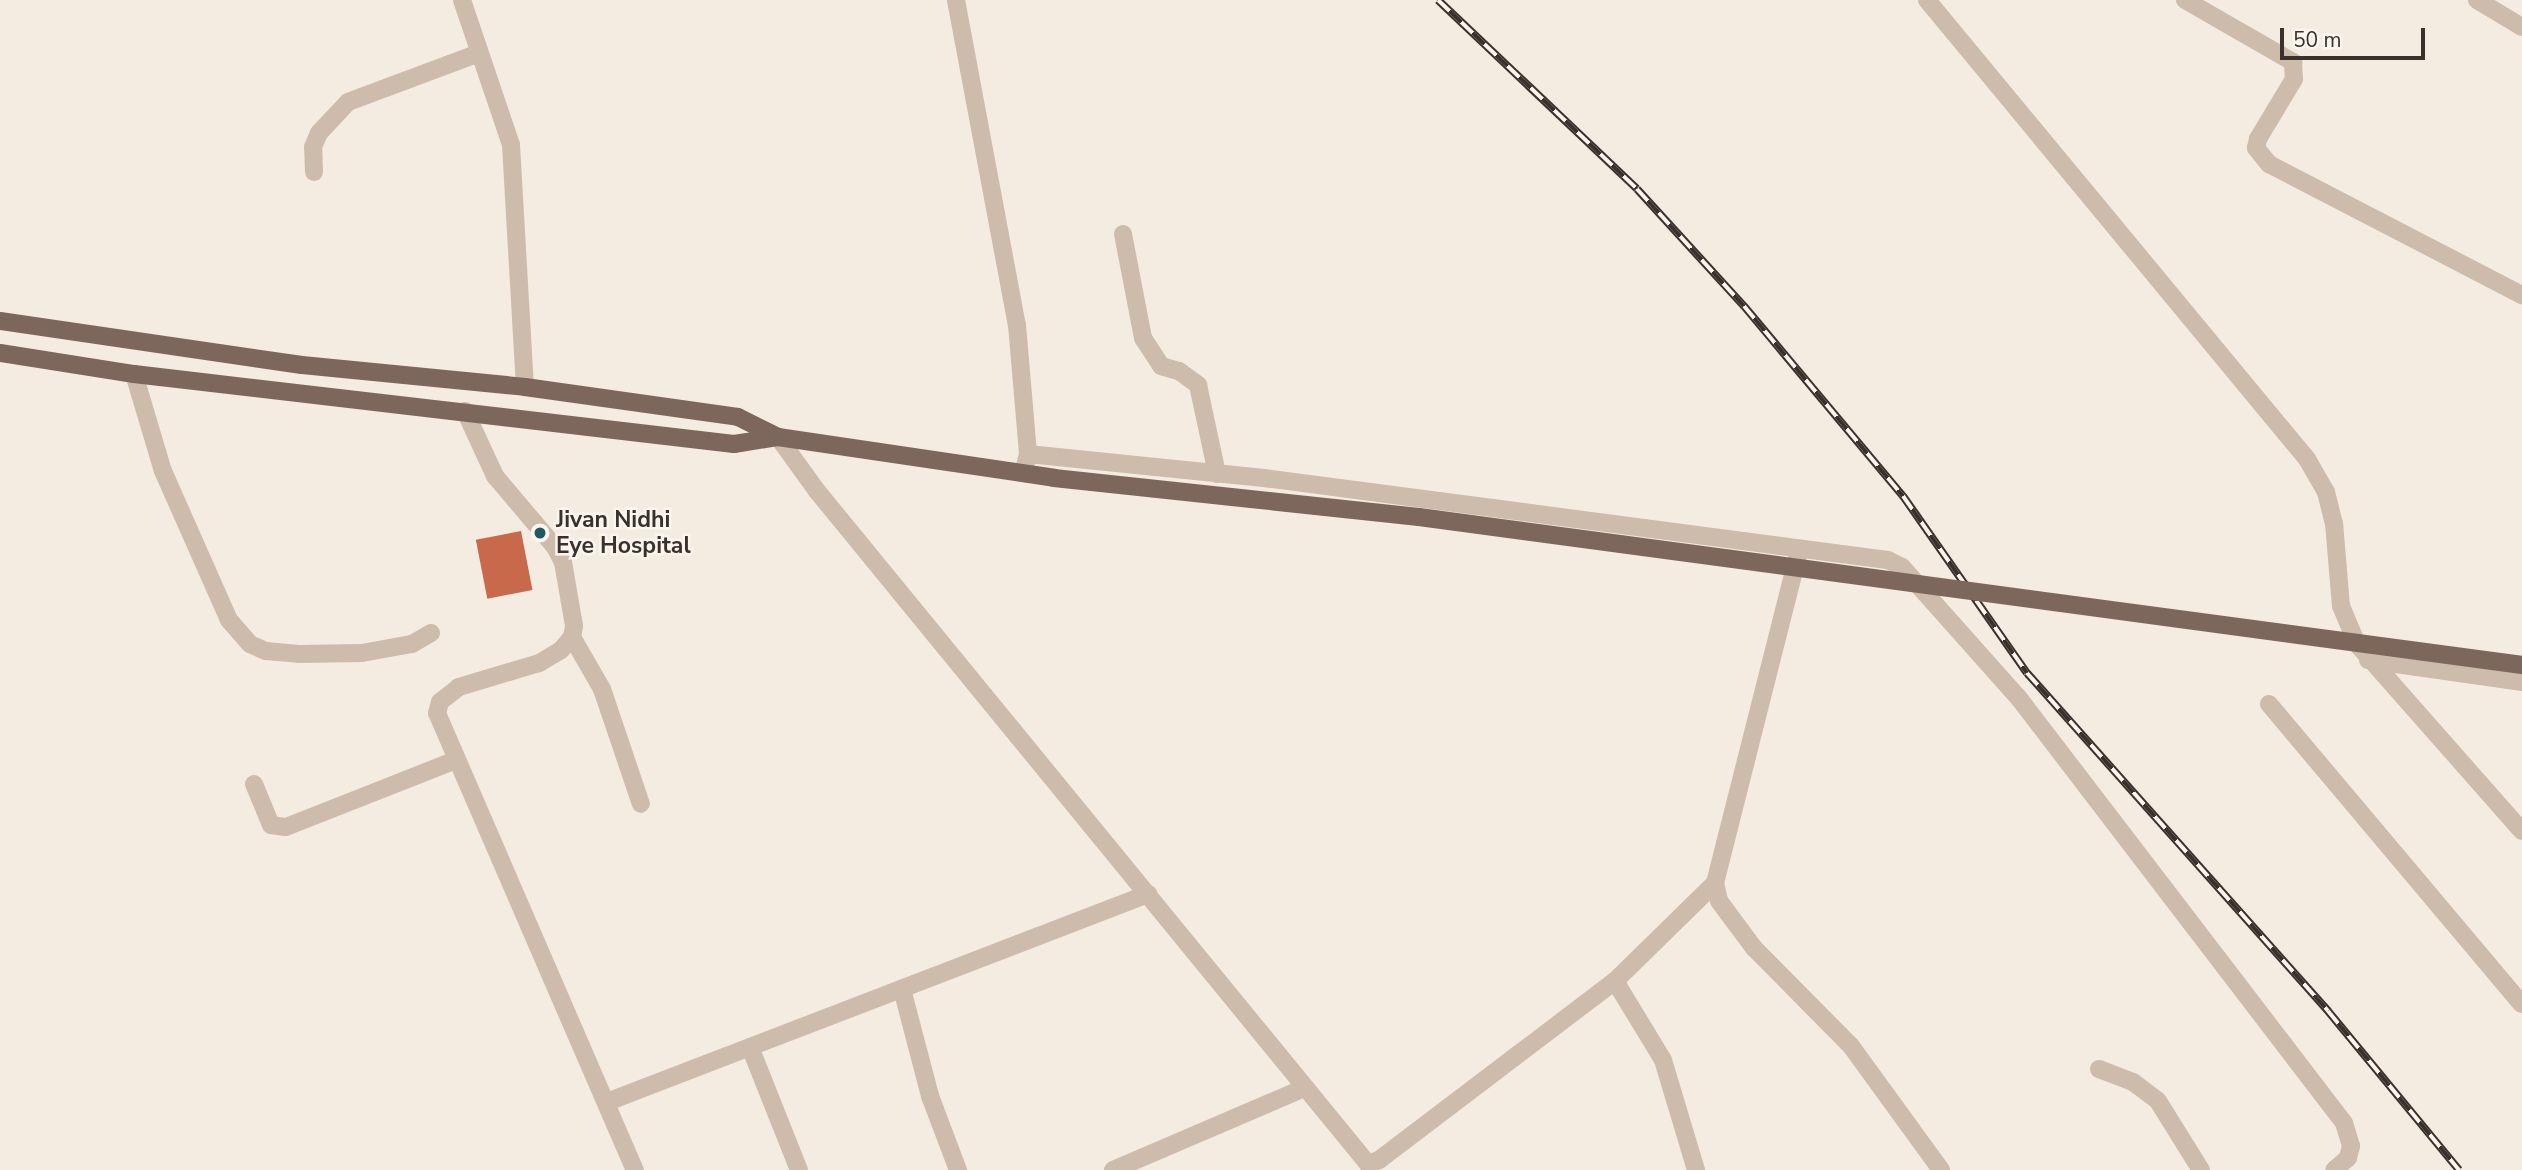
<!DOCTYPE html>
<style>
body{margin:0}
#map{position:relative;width:2522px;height:1170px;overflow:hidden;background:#f4ebe1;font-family:"Nunito Sans",sans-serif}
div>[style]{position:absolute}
.building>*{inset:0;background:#c8694b;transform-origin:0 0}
.minor>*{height:18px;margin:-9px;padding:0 9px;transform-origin:9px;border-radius:9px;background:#cdbbac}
.major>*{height:18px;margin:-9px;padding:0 9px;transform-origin:9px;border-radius:9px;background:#7d675c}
.rail>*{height:8px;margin-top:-4px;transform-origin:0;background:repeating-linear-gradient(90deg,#fbf5ee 0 16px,#3b302b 0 32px);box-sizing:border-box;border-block:2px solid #3b302b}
.major-bridge>*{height:18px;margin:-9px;padding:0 9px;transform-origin:9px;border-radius:9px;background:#7d675c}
.dots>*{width:19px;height:19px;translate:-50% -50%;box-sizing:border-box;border:4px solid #fbf5ee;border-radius:50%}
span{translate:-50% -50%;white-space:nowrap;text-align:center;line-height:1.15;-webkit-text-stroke:5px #fbf5ee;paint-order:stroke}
.poi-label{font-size:23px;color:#3b302b;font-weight:700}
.left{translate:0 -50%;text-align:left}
.scale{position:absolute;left:2280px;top:28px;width:145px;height:32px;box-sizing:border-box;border:4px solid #3b302b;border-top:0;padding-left:9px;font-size:21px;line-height:24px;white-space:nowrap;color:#3b302b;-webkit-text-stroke:5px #fbf5ee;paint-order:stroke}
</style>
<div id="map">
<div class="building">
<div style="left:521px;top:531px;width:60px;height:46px;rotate:79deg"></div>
</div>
<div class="minor">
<div style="left:462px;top:0;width:153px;rotate:71.3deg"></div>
<div style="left:511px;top:145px;width:242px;rotate:86.7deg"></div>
<div style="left:956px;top:0;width:331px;rotate:79.4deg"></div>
<div style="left:1017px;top:325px;width:129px;rotate:85.1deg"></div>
<div style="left:1028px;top:454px;width:12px;rotate:104deg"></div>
<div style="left:1927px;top:0;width:596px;rotate:50.38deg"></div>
<div style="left:2307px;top:459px;width:38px;rotate:60deg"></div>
<div style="left:2326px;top:492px;width:32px;rotate:76deg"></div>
<div style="left:2334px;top:523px;width:83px;rotate:85.2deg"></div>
<div style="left:2341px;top:606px;width:41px;rotate:67.2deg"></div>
<div style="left:2357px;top:644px;width:249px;rotate:48.6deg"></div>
<div style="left:2185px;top:0;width:125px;rotate:29.9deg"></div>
<div style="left:2293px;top:62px;width:17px;rotate:87deg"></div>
<div style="left:2294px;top:79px;width:70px;rotate:121deg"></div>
<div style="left:2258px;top:139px;width:9px;rotate:103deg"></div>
<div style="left:2256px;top:148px;width:21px;rotate:51deg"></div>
<div style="left:2269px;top:164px;width:285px;rotate:27.4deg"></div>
<div style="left:2477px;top:0;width:52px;rotate:31deg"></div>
<div style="left:314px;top:172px;width:25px;rotate:-92deg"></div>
<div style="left:313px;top:147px;width:15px;rotate:-67deg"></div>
<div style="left:319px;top:133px;width:42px;rotate:-46.9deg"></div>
<div style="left:348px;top:102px;width:140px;rotate:-20.5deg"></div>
<div style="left:1123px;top:234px;width:106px;rotate:79.1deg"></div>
<div style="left:1143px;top:338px;width:33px;rotate:57deg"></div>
<div style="left:1161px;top:366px;width:19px;rotate:16deg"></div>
<div style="left:1179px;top:371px;width:24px;rotate:36deg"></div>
<div style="left:1198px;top:385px;width:91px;rotate:77.9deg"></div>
<div style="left:134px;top:374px;width:101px;rotate:73.4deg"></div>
<div style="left:163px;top:471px;width:163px;rotate:66.1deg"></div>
<div style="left:229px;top:620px;width:32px;rotate:49deg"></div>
<div style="left:250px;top:644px;width:17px;rotate:24deg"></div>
<div style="left:266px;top:651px;width:33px;rotate:5deg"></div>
<div style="left:299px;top:654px;width:63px;rotate:-0.9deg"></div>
<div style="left:362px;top:653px;width:51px;rotate:-10.2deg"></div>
<div style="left:412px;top:644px;width:22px;rotate:-30deg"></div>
<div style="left:465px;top:411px;width:72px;rotate:65.2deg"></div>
<div style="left:495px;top:476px;width:93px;rotate:49.8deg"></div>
<div style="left:555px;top:547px;width:17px;rotate:62deg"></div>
<div style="left:563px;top:562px;width:65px;rotate:80.2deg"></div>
<div style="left:574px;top:626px;width:11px;rotate:100deg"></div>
<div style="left:572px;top:637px;width:17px;rotate:130deg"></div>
<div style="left:561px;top:650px;width:26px;rotate:149deg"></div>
<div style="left:539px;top:663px;width:84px;rotate:163.3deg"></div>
<div style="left:459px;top:687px;width:24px;rotate:142deg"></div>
<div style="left:440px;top:702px;width:11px;rotate:105deg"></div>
<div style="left:437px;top:713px;width:498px;rotate:66.6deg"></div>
<div style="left:778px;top:437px;width:67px;rotate:54.2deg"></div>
<div style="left:817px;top:491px;width:870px;rotate:50.69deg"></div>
<div style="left:1368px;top:1164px;width:12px;rotate:-20deg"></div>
<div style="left:1379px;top:1160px;width:296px;rotate:-37.2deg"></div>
<div style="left:1615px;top:981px;width:140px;rotate:-44.4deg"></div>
<div style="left:1028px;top:454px;width:237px;rotate:5.8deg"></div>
<div style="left:1264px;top:478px;width:629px;rotate:7.49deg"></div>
<div style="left:1888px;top:560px;width:16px;rotate:27deg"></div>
<div style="left:1902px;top:567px;width:174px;rotate:48.3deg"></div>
<div style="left:2018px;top:697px;width:536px;rotate:52.57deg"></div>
<div style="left:2344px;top:1123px;width:24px;rotate:73deg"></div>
<div style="left:2351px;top:1146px;width:12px;rotate:104deg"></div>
<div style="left:2348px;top:1158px;width:18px;rotate:139deg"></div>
<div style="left:1798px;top:555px;width:338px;rotate:104.2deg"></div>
<div style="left:1715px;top:883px;width:18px;rotate:77deg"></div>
<div style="left:1719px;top:901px;width:59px;rotate:53.3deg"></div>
<div style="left:1754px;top:948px;width:138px;rotate:45.3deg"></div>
<div style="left:1851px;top:1046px;width:153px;rotate:54deg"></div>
<div style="left:572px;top:637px;width:60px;rotate:60deg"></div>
<div style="left:602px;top:689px;width:121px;rotate:71.3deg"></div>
<div style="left:2368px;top:660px;width:156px;rotate:8.1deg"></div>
<div style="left:2269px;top:704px;width:392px;rotate:49.9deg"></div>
<div style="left:254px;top:784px;width:44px;rotate:67.5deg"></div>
<div style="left:271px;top:825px;width:15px;rotate:8deg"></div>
<div style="left:286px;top:827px;width:183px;rotate:-21.5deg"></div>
<div style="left:1615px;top:981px;width:92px;rotate:58.7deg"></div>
<div style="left:1663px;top:1060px;width:115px;rotate:73.3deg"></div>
<div style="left:902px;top:989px;width:111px;rotate:75.3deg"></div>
<div style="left:930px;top:1096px;width:79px;rotate:69.3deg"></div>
<div style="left:750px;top:1047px;width:132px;rotate:68.3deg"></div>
<div style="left:2099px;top:1069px;width:36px;rotate:21deg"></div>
<div style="left:2133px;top:1082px;width:31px;rotate:37deg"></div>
<div style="left:2158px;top:1101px;width:81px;rotate:58.1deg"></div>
<div style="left:607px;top:1102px;width:580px;rotate:-21.03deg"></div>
<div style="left:1113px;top:1170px;width:208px;rotate:-23.2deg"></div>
</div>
<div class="major">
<div style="left:0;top:321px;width:305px;rotate:8.3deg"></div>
<div style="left:302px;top:365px;width:224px;rotate:5.6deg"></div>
<div style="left:525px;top:387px;width:215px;rotate:8deg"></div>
<div style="left:738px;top:417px;width:45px;rotate:26.6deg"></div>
<div style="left:0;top:353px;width:136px;rotate:8.9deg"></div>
<div style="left:134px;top:374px;width:604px;rotate:6.65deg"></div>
<div style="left:734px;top:444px;width:45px;rotate:-9deg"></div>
<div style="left:778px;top:437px;width:279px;rotate:8.4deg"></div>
</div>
<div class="rail">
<div style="left:1438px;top:0;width:274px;rotate:43.5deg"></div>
<div style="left:1637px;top:189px;width:159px;rotate:47.6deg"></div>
<div style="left:1744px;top:306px;width:248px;rotate:50.1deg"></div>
<div style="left:1903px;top:496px;width:216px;rotate:55deg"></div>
<div style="left:2027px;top:673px;width:453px;rotate:48.3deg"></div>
<div style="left:2328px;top:1011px;width:206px;rotate:50.5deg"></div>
</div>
<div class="major-bridge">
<div style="left:1054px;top:478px;width:367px;rotate:6.1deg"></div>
<div style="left:1419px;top:517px;width:1113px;rotate:7.64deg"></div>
</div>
<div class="dots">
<div style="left:540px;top:533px;background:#1f5a5e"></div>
</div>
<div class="poi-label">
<span class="left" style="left:556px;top:533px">Jivan Nidhi<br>Eye Hospital</span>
</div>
<div class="scale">50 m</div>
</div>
